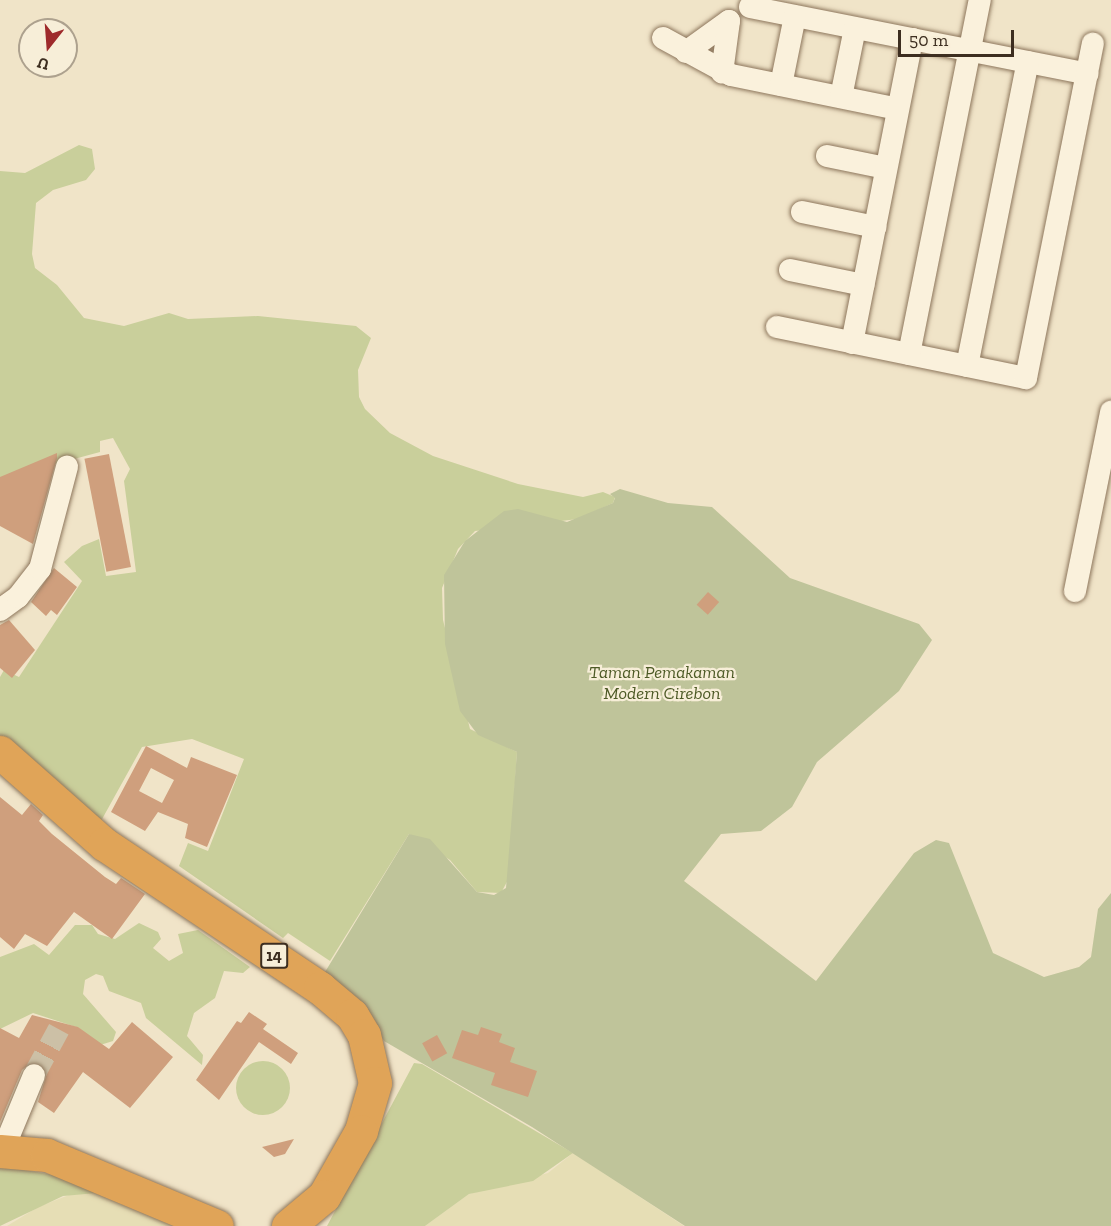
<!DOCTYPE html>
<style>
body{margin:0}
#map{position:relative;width:1111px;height:1226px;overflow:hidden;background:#f0e4c8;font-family:"Zilla Slab",serif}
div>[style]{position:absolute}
.farmland>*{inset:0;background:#e6deb5}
.green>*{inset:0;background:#c9cf9b}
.round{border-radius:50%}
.cemetery>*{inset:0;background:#bfc49a}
.building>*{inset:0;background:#cf9f7d;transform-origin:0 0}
.minor-tunnel>*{height:22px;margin-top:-11px;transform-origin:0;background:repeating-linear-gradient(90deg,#ccc0a6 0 22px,transparent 0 33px)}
.roads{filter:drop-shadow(0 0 2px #8d765c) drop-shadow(0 0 2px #8d765c)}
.minor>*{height:22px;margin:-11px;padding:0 11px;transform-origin:11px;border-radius:11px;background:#faf1dc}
.highway>*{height:33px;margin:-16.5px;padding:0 16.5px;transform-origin:16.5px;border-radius:16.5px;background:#e0a458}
span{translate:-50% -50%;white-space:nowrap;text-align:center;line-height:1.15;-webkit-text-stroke:4.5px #f7eed8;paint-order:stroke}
.shield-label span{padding:2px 4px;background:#f7eed8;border:2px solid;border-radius:4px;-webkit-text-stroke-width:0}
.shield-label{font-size:16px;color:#3d2e20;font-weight:700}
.park-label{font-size:18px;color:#4d5a26;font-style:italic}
.north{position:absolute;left:18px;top:18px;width:60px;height:60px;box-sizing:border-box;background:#f7eed8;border:2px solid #ada18e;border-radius:50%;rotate:197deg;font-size:16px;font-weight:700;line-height:24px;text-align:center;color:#3d2e20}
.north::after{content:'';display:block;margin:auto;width:21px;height:27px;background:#9e2a2b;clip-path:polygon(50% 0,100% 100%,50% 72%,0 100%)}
.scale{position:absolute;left:898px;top:30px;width:116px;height:27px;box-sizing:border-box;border:3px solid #3d2e20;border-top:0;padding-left:8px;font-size:18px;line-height:21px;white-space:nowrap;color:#3d2e20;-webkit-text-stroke:4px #f7eed8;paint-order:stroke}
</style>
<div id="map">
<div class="farmland">
<div style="clip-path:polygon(573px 1153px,684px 1226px,425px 1226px,469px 1194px,548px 1173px)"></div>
<div style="clip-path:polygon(82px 1190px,97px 1193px,178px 1226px,7px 1226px,38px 1207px)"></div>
</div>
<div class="green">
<div style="clip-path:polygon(79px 145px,92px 149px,95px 169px,86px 180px,53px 190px,36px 203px,32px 254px,35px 268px,57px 285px,84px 318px,124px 326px,169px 313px,188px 319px,258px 316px,356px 326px,371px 338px,358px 370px,359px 397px,365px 409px,390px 433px,433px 456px,518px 484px,583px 497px,603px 492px,615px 497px,613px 503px,578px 519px,475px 531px,458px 549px,442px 588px,443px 620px,470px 729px,517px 752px,509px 878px,501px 893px,477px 892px,450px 860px,409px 834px,330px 961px,288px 933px,283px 938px,179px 866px,188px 843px,208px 851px,244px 759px,192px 739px,142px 747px,101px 821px,0 737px,0 677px,4px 670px,19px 677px,82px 581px,64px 562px,82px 546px,99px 539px,106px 576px,136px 572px,124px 481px,130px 469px,113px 438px,100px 441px,100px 452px,0 479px,0 171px,25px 173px)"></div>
<div style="clip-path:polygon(139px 923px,158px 932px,161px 939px,153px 948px,169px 961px,183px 953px,178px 934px,198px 930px,250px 967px,243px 973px,224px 971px,215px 998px,194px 1013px,187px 1036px,203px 1055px,202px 1065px,146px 1018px,141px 1003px,109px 991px,103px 976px,96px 974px,85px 980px,83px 994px,116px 1032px,113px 1041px,97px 1046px,79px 1028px,33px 1013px,0 1029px,0 957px,34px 944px,49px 955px,75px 925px,92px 925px,98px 934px,115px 939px)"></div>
<div class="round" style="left:236px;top:1061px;width:54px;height:54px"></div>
<div style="clip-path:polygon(414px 1063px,422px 1064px,573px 1153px,533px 1181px,469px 1194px,425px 1226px,327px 1226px)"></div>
<div style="clip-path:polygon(0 1166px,60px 1176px,97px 1193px,63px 1196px,0 1226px)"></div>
</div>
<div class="cemetery">
<div style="clip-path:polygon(620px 489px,668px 503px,712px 507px,790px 578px,919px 624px,932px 640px,899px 691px,817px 762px,792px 807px,761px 831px,721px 834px,684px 881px,816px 981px,914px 853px,936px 840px,949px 843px,993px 953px,1044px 977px,1079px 967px,1091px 957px,1098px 909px,1111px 893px,1111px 1226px,685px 1226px,532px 1127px,384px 1041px,362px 1007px,325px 972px,409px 834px,430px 839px,477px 892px,494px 895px,506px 888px,517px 752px,478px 735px,460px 711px,445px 644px,444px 575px,465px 541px,504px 511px,518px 509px,567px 522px,613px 503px,615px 498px,610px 494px)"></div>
</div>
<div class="building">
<div style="clip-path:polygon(57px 453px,57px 458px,33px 544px,0 526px,0 477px)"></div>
<div style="left:109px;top:454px;width:115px;height:25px;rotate:79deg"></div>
<div style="clip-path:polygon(54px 568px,77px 587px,57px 615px,51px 610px,46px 616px,31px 602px)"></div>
<div style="left:708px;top:592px;width:15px;height:17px;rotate:42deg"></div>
<div style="clip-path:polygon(9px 620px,35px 650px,12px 678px,0 668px,0 625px)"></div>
<div style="clip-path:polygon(evenodd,146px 746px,187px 768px,191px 757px,237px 775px,207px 847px,185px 838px,188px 824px,158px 812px,145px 831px,111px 812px,146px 746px,151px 768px,174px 780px,162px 803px,139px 791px,151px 768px)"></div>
<div style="clip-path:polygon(0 797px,22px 815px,31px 804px,43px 815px,39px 821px,52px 834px,105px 877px,116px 884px,121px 878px,145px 894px,112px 939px,74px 912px,47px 946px,25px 934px,14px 949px,0 937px)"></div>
<div style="clip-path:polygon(249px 1012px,267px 1024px,263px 1029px,298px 1053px,291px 1064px,259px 1042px,219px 1100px,196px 1080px,237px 1021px,241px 1023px)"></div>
<div style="clip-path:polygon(32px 1015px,78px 1027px,109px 1049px,132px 1022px,173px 1057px,130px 1108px,83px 1072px,54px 1113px,38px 1102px,47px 1073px,40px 1063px,32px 1062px,22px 1070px,0 1122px,0 1028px,19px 1038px)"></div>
<div style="clip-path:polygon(481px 1027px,502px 1034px,499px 1042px,515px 1048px,510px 1062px,537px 1071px,528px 1097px,491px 1085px,495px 1073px,452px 1058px,462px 1030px,478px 1035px)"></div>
<div style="left:437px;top:1035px;width:21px;height:17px;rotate:61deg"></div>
<div style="clip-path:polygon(294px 1139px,285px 1154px,274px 1157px,262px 1147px)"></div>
</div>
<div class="minor-tunnel">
<div style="left:34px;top:1075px;width:52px;rotate:-61.5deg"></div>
</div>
<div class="roads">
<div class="minor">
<div style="left:750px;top:7px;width:344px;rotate:11.2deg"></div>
<div style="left:663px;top:38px;width:77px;rotate:28.6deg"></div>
<div style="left:731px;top:75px;width:170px;rotate:11.5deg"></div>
<div style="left:686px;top:52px;width:53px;rotate:-35.8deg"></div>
<div style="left:729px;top:21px;width:52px;rotate:97.7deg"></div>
<div style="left:781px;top:85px;width:70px;rotate:-78.5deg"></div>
<div style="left:841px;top:97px;width:70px;rotate:-78.5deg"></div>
<div style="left:827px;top:156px;width:60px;rotate:11.5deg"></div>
<div style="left:802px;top:212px;width:75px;rotate:11.6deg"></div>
<div style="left:790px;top:270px;width:75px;rotate:11.6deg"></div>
<div style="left:777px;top:327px;width:254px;rotate:11.6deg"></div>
<div style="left:1026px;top:378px;width:341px;rotate:-78.7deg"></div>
<div style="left:852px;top:343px;width:310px;rotate:-78.8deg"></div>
<div style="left:909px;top:354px;width:361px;rotate:-78.7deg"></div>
<div style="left:967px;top:366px;width:310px;rotate:-78.7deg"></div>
<div style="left:1075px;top:591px;width:183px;rotate:-78.6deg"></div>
<div style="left:0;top:610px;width:22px;rotate:-36deg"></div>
<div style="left:18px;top:597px;width:36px;rotate:-52deg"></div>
<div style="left:40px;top:569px;width:106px;rotate:-75.2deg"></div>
<div style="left:3px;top:1150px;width:81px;rotate:-67.5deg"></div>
</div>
<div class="highway">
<div style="left:0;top:752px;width:139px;rotate:41.5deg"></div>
<div style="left:104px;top:844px;width:260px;rotate:33.7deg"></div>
<div style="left:320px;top:988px;width:42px;rotate:40.2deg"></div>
<div style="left:352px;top:1015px;width:23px;rotate:59deg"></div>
<div style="left:364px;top:1035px;width:49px;rotate:77.1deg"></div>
<div style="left:375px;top:1083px;width:50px;rotate:106.3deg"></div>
<div style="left:361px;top:1131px;width:75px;rotate:119.6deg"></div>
<div style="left:324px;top:1196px;width:47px;rotate:140.2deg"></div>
<div style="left:0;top:1151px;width:47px;rotate:4.9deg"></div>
<div style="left:47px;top:1155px;width:184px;rotate:22.7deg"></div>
</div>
</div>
<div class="shield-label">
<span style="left:274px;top:956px">14</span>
</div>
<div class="park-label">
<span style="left:662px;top:683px">Taman Pemakaman<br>Modern Cirebon</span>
</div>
<div class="north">U</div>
<div class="scale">50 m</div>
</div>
